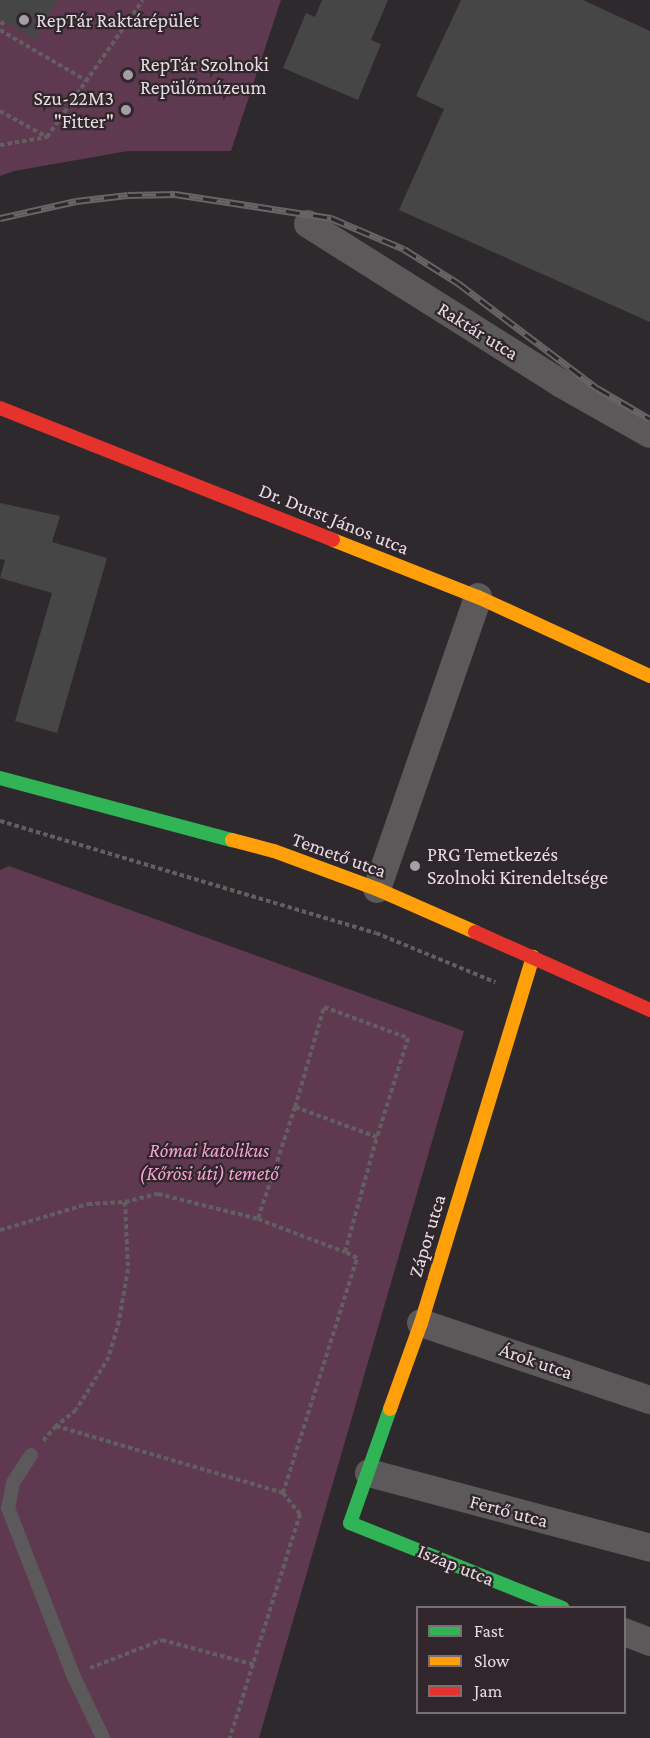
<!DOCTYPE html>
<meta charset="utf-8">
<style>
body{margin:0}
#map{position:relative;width:650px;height:1738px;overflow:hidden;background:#2e292c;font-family:"Crimson Pro",serif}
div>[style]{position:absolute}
.green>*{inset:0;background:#5e394f}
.building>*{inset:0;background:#474647}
.path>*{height:4px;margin-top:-2px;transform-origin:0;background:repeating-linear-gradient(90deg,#625f61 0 4.5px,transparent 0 7.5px)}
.lane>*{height:14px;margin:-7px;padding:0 7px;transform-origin:7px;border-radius:7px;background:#5c595b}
.street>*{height:28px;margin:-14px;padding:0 14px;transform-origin:14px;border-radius:14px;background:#5c595b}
.fast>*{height:14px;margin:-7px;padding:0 7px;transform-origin:7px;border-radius:7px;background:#30b455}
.slow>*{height:14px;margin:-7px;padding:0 7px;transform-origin:7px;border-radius:7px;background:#ff9f0a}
.jam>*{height:14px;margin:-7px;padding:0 7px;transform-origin:7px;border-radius:7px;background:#e5322d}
.rail>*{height:7px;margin-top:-3.5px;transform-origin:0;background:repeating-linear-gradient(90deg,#31262c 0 14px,#676466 0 28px);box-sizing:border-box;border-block:2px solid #676466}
.dots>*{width:16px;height:16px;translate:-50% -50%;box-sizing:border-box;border:3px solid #31262c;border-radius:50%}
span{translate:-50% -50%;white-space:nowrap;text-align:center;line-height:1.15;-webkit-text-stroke:4.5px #31262c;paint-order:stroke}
.poi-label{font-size:20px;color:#e5dde1}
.left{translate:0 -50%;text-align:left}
.right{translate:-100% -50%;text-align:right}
.street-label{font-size:20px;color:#e5dde1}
.park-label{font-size:20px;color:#f6a0d4;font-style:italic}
.legend{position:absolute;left:416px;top:1606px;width:210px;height:108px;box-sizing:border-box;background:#31262c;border:2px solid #796f74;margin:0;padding:8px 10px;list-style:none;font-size:18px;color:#e5dde1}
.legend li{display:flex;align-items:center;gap:12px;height:30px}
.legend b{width:30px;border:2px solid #796f74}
</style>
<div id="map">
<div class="green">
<div style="clip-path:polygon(0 0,281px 0,231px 151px,128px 151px,14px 171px,0 176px)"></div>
<div style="clip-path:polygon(9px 866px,464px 1031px,259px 1738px,0 1738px,0 870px)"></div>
</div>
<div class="building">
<div style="clip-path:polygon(0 0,57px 0,35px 39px,0 19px)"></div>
<div style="clip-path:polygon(322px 0,388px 0,371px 40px,381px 44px,358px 100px,283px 68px,306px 13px,315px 17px)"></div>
<div style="clip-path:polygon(461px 0,583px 0,650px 31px,650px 322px,399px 210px,444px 109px,416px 96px)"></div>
<div style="clip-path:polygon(0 503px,60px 516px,52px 542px,107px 558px,57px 733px,15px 721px,52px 593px,0 578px,5px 560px,0 559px)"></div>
</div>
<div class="path">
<div style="left:1px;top:25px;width:5px;rotate:-53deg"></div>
<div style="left:0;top:30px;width:101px;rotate:30.4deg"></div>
<div style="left:0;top:111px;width:54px;rotate:29deg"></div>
<div style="left:0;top:145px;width:48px;rotate:-9.7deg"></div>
<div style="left:47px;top:137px;width:167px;rotate:-55deg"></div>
<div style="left:0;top:821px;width:392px;rotate:16.6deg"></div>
<div style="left:376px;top:933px;width:129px;rotate:22.4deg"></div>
<div style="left:295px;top:1107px;width:104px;rotate:-73.8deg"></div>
<div style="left:324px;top:1007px;width:90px;rotate:20.3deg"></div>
<div style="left:408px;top:1038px;width:104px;rotate:107.4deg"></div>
<div style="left:125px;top:1202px;width:34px;rotate:-14deg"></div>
<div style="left:158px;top:1194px;width:103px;rotate:14deg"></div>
<div style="left:258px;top:1219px;width:93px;rotate:20.8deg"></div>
<div style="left:345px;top:1252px;width:119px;rotate:-74.5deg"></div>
<div style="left:377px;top:1137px;width:87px;rotate:-159.9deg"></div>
<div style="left:295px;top:1107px;width:118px;rotate:108.3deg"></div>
<div style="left:0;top:1230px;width:92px;rotate:-16.5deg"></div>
<div style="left:88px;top:1204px;width:37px;rotate:-3deg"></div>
<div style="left:125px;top:1202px;width:67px;rotate:87.4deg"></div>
<div style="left:128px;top:1269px;width:53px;rotate:99.8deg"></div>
<div style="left:119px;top:1321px;width:37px;rotate:106deg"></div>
<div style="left:109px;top:1357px;width:62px;rotate:121.9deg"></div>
<div style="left:76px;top:1410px;width:26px;rotate:141deg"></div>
<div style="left:56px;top:1426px;width:20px;rotate:131deg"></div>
<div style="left:56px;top:1426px;width:237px;rotate:16.4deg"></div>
<div style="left:283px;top:1493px;width:27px;rotate:51deg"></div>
<div style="left:300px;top:1514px;width:235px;rotate:107.4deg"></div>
<div style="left:283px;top:1493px;width:246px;rotate:-72.5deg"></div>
<div style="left:357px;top:1258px;width:13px;rotate:-153deg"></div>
<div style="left:90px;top:1668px;width:77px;rotate:-21.3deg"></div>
<div style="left:162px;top:1640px;width:96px;rotate:15deg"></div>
</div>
<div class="lane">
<div style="left:31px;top:1455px;width:33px;rotate:123deg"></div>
<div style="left:13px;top:1483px;width:25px;rotate:101deg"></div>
<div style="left:8px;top:1508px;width:179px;rotate:68.7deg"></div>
<div style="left:73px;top:1675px;width:70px;rotate:64.5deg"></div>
</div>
<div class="street">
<div style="left:308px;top:224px;width:298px;rotate:32.2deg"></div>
<div style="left:560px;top:383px;width:103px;rotate:29.5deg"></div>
<div style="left:377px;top:889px;width:309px;rotate:-70.9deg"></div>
<div style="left:421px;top:1323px;width:242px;rotate:18.6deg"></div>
<div style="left:369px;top:1473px;width:291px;rotate:14.9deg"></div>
<div style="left:624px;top:1632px;width:28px;rotate:21deg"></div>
</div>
<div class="fast">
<div style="left:0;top:778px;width:240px;rotate:15deg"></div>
<div style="left:390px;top:1409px;width:121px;rotate:109.3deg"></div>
<div style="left:350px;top:1523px;width:229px;rotate:21.8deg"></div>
</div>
<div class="slow">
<div style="left:333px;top:540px;width:156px;rotate:21.5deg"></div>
<div style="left:478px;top:597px;width:189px;rotate:24.7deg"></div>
<div style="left:232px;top:840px;width:43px;rotate:14.7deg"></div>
<div style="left:274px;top:851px;width:110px;rotate:20.3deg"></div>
<div style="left:377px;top:889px;width:107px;rotate:23.7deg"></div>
<div style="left:390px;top:1409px;width:91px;rotate:-70.2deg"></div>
<div style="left:421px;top:1323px;width:383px;rotate:-73deg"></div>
</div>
<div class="jam">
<div style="left:0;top:408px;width:358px;rotate:21.6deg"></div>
<div style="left:475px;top:932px;width:192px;rotate:24deg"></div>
</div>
<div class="rail">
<div style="left:0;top:218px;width:78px;rotate:-12.6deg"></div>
<div style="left:76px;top:201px;width:52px;rotate:-6.6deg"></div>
<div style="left:128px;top:195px;width:47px;rotate:-1.2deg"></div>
<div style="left:175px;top:194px;width:158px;rotate:8.7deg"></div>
<div style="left:331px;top:218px;width:79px;rotate:23deg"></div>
<div style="left:404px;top:249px;width:64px;rotate:32.2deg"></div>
<div style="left:458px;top:283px;width:174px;rotate:37.1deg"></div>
<div style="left:597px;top:388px;width:61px;rotate:30.3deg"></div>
</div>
<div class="dots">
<div style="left:24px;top:20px;background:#a59ea2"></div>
<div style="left:128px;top:75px;background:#a59ea2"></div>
<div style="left:126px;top:110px;background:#a59ea2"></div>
<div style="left:415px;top:866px;background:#a59ea2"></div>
</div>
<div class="poi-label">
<span class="left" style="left:36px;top:20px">RepTár Raktárépület</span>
<span class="left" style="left:140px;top:76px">RepTár Szolnoki<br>Repülőmúzeum</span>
<span class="right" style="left:114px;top:110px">Szu-22M3<br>"Fitter"</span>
<span class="left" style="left:427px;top:866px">PRG Temetkezés<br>Szolnoki Kirendeltsége</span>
</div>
<div class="street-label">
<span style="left:478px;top:331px;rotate:32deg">Raktár utca</span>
<span style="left:334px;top:519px;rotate:22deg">Dr. Durst János utca</span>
<span style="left:339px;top:855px;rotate:20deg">Temető utca</span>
<span style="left:427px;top:1236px;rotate:-73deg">Zápor utca</span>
<span style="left:536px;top:1361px;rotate:19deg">Árok utca</span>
<span style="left:509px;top:1511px;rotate:15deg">Fertő utca</span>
<span style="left:456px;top:1565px;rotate:22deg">Iszap utca</span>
</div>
<div class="park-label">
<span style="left:209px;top:1162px">Római katolikus<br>(Kőrösi úti) temető</span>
</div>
<ul class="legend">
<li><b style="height:8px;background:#30b455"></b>Fast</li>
<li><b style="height:8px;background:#ff9f0a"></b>Slow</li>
<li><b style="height:8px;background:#e5322d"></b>Jam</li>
</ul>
</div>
